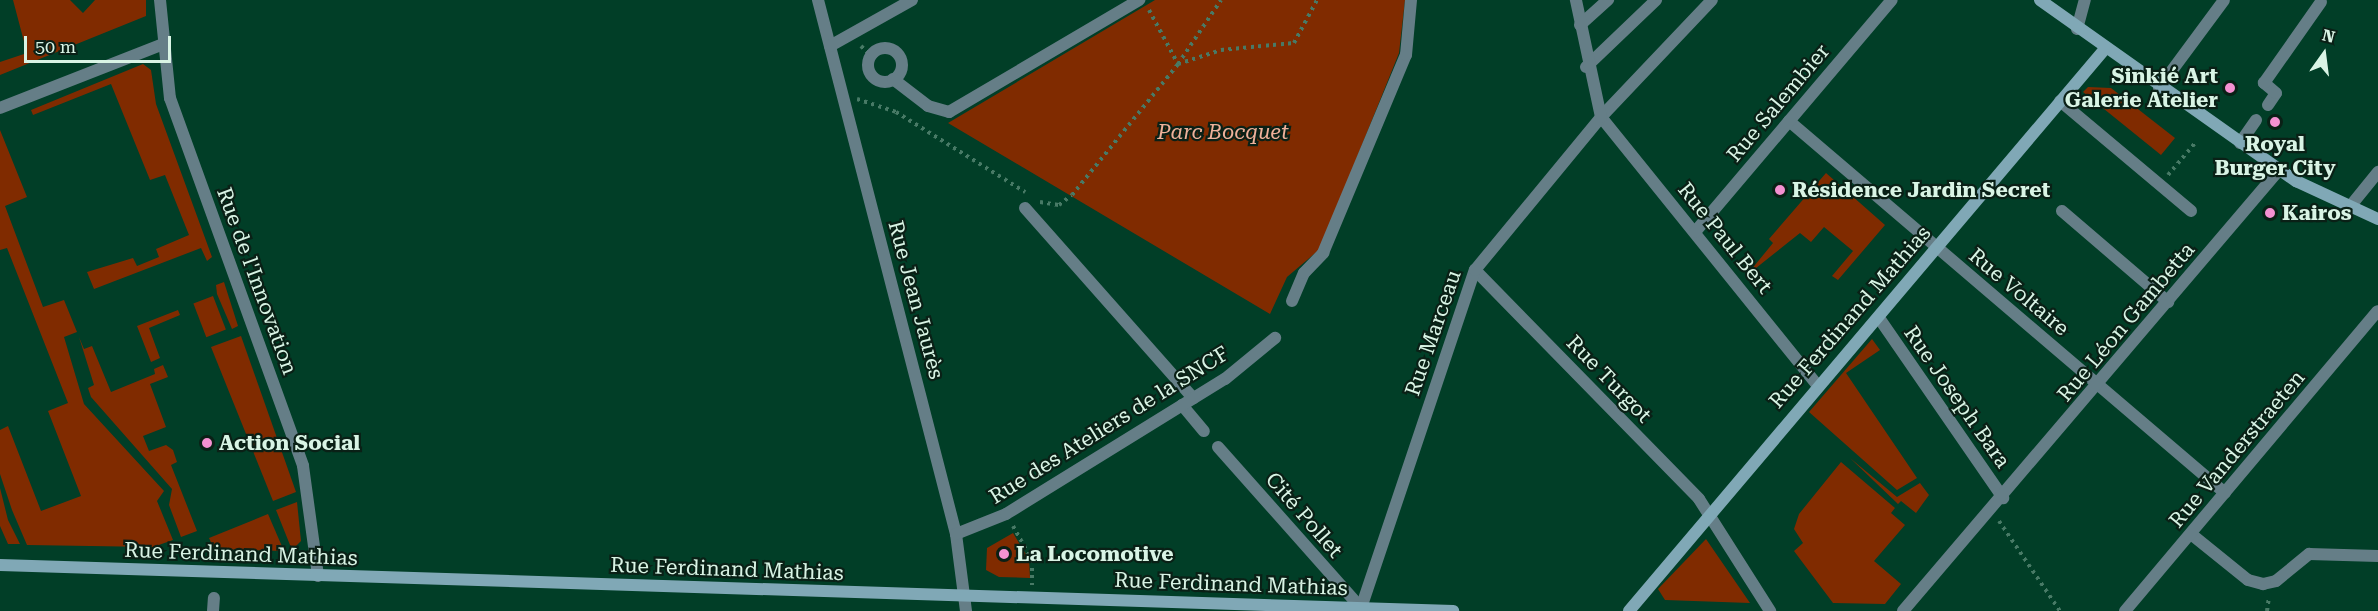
<!DOCTYPE html>
<meta charset="utf-8">
<style>
body{margin:0}
#map{position:relative;width:2378px;height:611px;overflow:hidden;background:#013e27;font-family:"Roboto Serif",serif}
div>[style]{position:absolute}
.green>*{inset:0;background:#802b00;transform-origin:0 0}
.path>*{height:4px;margin-top:-2px;transform-origin:0;background:repeating-linear-gradient(90deg,#487a66 0 3px,transparent 0 7.5px)}
.lane>*{height:12px;margin:-6px;padding:0 6px;transform-origin:6px;border-radius:6px;background:#657e87}
.street>*{height:12px;margin:-6px;padding:0 6px;transform-origin:6px;border-radius:6px;background:#657e87}
.street>.ring{margin:-6px;padding:0;box-sizing:content-box;background:none;border:12px solid #657e87;border-radius:50%}
.secondary>*{height:12px;margin:-6px;padding:0 6px;transform-origin:6px;border-radius:6px;background:#80a8b6}
.dots>*{width:16px;height:16px;translate:-50% -50%;box-sizing:border-box;border:3px solid #0a2016;border-radius:50%}
span{translate:-50% -50%;white-space:nowrap;text-align:center;line-height:1.15;-webkit-text-stroke:4.5px #0a2016;paint-order:stroke}
.poi-label{font-size:21px;color:#d9f4e5;font-weight:700}
.right{translate:-100% -50%;text-align:right}
.left{translate:0 -50%;text-align:left}
.street-label{font-size:21px;color:#d9f4e5}
.park-label{font-size:21px;color:#eeb19a;font-style:italic}
.north{position:absolute;left:2294px;top:24px;width:60px;height:60px;-webkit-text-stroke:4px #0a2016;paint-order:stroke;rotate:14deg;font-size:16px;font-weight:700;line-height:24px;text-align:center;color:#d9f4e5}
.north::after{content:'';display:block;margin:auto;width:21px;height:27px;background:#d9f4e5;clip-path:polygon(50% 0,100% 100%,50% 72%,0 100%)}
.scale{position:absolute;left:24px;top:36px;width:147px;height:27px;box-sizing:border-box;border:3px solid #d9f4e5;border-top:0;padding-left:8px;font-size:18px;line-height:21px;white-space:nowrap;color:#d9f4e5;-webkit-text-stroke:4px #0a2016;paint-order:stroke}
</style>
<div id="map">
<div class="green">
<div style="clip-path:polygon(13px 0,70px 0,83px 13px,95px 0,146px 0,146px 16px,0 75px,0 62px,27px 53px)"></div>
<div style="clip-path:polygon(1155px 0,1405px 0,1399px 53px,1320px 249px,1287px 277px,1270px 314px,948px 123px)"></div>
<div style="clip-path:polygon(143px 64px,151px 70px,156px 104px,212px 257px,207px 261px,201px 248px,94px 289px,87px 272px,133px 258px,137px 266px,159px 257px,156px 249px,189px 235px,165px 175px,150px 180px,111px 84px,33px 115px,31px 110px)"></div>
<div style="clip-path:polygon(2088px 87px,2111px 88px,2175px 138px,2161px 155px,2083px 92px)"></div>
<div style="clip-path:polygon(0 130px,27px 197px,5px 206px,43px 307px,64px 300px,77px 332px,64px 337px,84px 404px,164px 491px,157px 501px,173px 540px,153px 547px,27px 545px,12px 510px,0 474px,0 430px,8px 426px,41px 511px,81px 496px,48px 411px,68px 403px,7px 248px,0 250px)"></div>
<div style="clip-path:polygon(1826px 173px,1885px 225px,1838px 280px,1832px 276px,1853px 251px,1824px 227px,1811px 242px,1800px 233px,1746px 276px,1773px 243px,1769px 239px)"></div>
<div style="clip-path:polygon(224px 282px,238px 326px,232px 329px,217px 294px,216px 285px)"></div>
<div style="left:213px;top:296px;width:36px;height:21px;rotate:69deg"></div>
<div style="clip-path:polygon(178px 310px,180px 315px,149px 328px,160px 358px,151px 362px,137px 326px)"></div>
<div style="clip-path:polygon(241px 336px,296px 492px,273px 501px,211px 347px)"></div>
<div style="clip-path:polygon(79px 337px,84px 349px,92px 346px,111px 392px,155px 374px,154px 369px,163px 365px,168px 377px,150px 384px,166px 427px,143px 436px,149px 451px,166px 445px,173px 450px,177px 462px,171px 465px,197px 531px,181px 537px,169px 505px,172px 489px,91px 397px,88px 388px,94px 385px)"></div>
<div style="clip-path:polygon(1872px 339px,1880px 350px,1846px 373px,1917px 478px,1897px 490px,1809px 412px)"></div>
<div style="clip-path:polygon(1850px 458px,1897px 497px,1920px 483px,1929px 495px,1916px 513px,1901px 501px,1898px 504px)"></div>
<div style="clip-path:polygon(1841px 462px,1895px 508px,1891px 513px,1905px 525px,1874px 561px,1901px 584px,1885px 604px,1833px 603px,1794px 551px,1803px 543px,1794px 529px,1799px 514px)"></div>
<div style="clip-path:polygon(0 488px,8px 520px,20px 544px,8px 544px,0 526px)"></div>
<div style="clip-path:polygon(297px 502px,301px 541px,292px 550px,276px 510px)"></div>
<div style="clip-path:polygon(268px 514px,284px 551px,214px 549px,209px 538px)"></div>
<div style="clip-path:polygon(1013px 533px,1029px 559px,1030px 578px,999px 577px,986px 570px,987px 548px)"></div>
<div style="clip-path:polygon(1706px 539px,1750px 603px,1665px 600px,1658px 589px)"></div>
</div>
<div class="path">
<div style="left:1149px;top:10px;width:61px;rotate:61.8deg"></div>
<div style="left:1178px;top:64px;width:45px;rotate:-18deg"></div>
<div style="left:1221px;top:50px;width:73px;rotate:-5.5deg"></div>
<div style="left:1294px;top:43px;width:49px;rotate:-61.9deg"></div>
<div style="left:861px;top:46px;width:13px;rotate:45deg"></div>
<div style="left:857px;top:99px;width:41px;rotate:18.4deg"></div>
<div style="left:896px;top:112px;width:152px;rotate:31.8deg"></div>
<div style="left:2168px;top:175px;width:42px;rotate:-49.8deg"></div>
<div style="left:1040px;top:202px;width:19px;rotate:9deg"></div>
<div style="left:1059px;top:205px;width:16px;rotate:-38deg"></div>
<div style="left:1072px;top:195px;width:169px;rotate:-51deg"></div>
<div style="left:1178px;top:64px;width:77px;rotate:-56.1deg"></div>
<div style="left:1999px;top:521px;width:109px;rotate:55.9deg"></div>
<div style="left:1013px;top:526px;width:39px;rotate:61deg"></div>
<div style="left:1032px;top:560px;width:25px;rotate:90deg"></div>
<div style="left:2267px;top:611px;width:14px;rotate:-82deg"></div>
</div>
<div class="lane">
<div style="left:1580px;top:25px;width:38px;rotate:-42deg"></div>
<div style="left:1586px;top:67px;width:97px;rotate:-43.7deg"></div>
<div style="left:2060px;top:101px;width:171px;rotate:40deg"></div>
<div style="left:2268px;top:105px;width:14px;rotate:-56deg"></div>
<div style="left:2276px;top:93px;width:16px;rotate:-140deg"></div>
<div style="left:2264px;top:83px;width:99px;rotate:-54.9deg"></div>
<div style="left:0;top:108px;width:173px;rotate:-21.4deg"></div>
<div style="left:1601px;top:117px;width:161px;rotate:-46.5deg"></div>
<div style="left:2240px;top:143px;width:28px;rotate:-55deg"></div>
<div style="left:2062px;top:211px;width:140px;rotate:40.6deg"></div>
<div style="left:1292px;top:301px;width:30px;rotate:-67deg"></div>
<div style="left:1304px;top:273px;width:28px;rotate:-46deg"></div>
<div style="left:1323px;top:253px;width:215px;rotate:-67.3deg"></div>
<div style="left:1406px;top:55px;width:55px;rotate:-84.8deg"></div>
<div style="left:1182px;top:405px;width:34px;rotate:50deg"></div>
<div style="left:1218px;top:447px;width:215px;rotate:48.4deg"></div>
<div style="left:213px;top:611px;width:13px;rotate:-86deg"></div>
</div>
<div class="street">
<div style="left:160px;top:0;width:99px;rotate:84.2deg"></div>
<div style="left:170px;top:98px;width:391px;rotate:70.1deg"></div>
<div style="left:303px;top:466px;width:111px;rotate:82.2deg"></div>
<div style="left:818px;top:0;width:552px;rotate:75.51deg"></div>
<div style="left:956px;top:534px;width:78px;rotate:82.6deg"></div>
<div style="left:2077px;top:29px;width:30px;rotate:-75deg"></div>
<div style="left:830px;top:46px;width:94px;rotate:-29.3deg"></div>
<div class="ring" style="left:868px;top:48px;width:22px;height:22px"></div>
<div style="left:893px;top:79px;width:44px;rotate:37.6deg"></div>
<div style="left:928px;top:106px;width:22px;rotate:16deg"></div>
<div style="left:949px;top:112px;width:221px;rotate:-30.5deg"></div>
<div style="left:2159px;top:88px;width:109px;rotate:-53.5deg"></div>
<div style="left:1601px;top:117px;width:344px;rotate:51.1deg"></div>
<div style="left:1789px;top:121px;width:573px;rotate:40.47deg"></div>
<div style="left:1025px;top:208px;width:254px;rotate:48.5deg"></div>
<div style="left:2348px;top:209px;width:48px;rotate:-51deg"></div>
<div style="left:1695px;top:232px;width:304px;rotate:-49.7deg"></div>
<div style="left:1475px;top:270px;width:320px;rotate:45.6deg"></div>
<div style="left:1699px;top:499px;width:133px;rotate:57.6deg"></div>
<div style="left:1879px;top:318px;width:219px;rotate:55.4deg"></div>
<div style="left:956px;top:534px;width:54px;rotate:-21.8deg"></div>
<div style="left:1006px;top:514px;width:257px;rotate:-31.7deg"></div>
<div style="left:1225px;top:379px;width:65px;rotate:-39.4deg"></div>
<div style="left:2191px;top:534px;width:73px;rotate:38.9deg"></div>
<div style="left:2248px;top:580px;width:16px;rotate:15deg"></div>
<div style="left:2263px;top:584px;width:13px;rotate:-13deg"></div>
<div style="left:2276px;top:581px;width:43px;rotate:-39.3deg"></div>
<div style="left:2309px;top:554px;width:69px;rotate:1.7deg"></div>
<div style="left:1361px;top:608px;width:357px;rotate:-71.4deg"></div>
<div style="left:1475px;top:270px;width:198px;rotate:-50.5deg"></div>
<div style="left:1601px;top:117px;width:120px;rotate:-102.1deg"></div>
<div style="left:1903px;top:611px;width:580px;rotate:-49.55deg"></div>
<div style="left:2125px;top:611px;width:392px;rotate:-49.9deg"></div>
</div>
<div class="secondary">
<div style="left:2040px;top:0;width:314px;rotate:35.3deg"></div>
<div style="left:2296px;top:181px;width:90px;rotate:24.9deg"></div>
<div style="left:0;top:565px;width:1454px;rotate:1.81deg"></div>
<div style="left:1629px;top:611px;width:735px;rotate:-49.75deg"></div>
</div>
<div class="dots">
<div style="left:2230px;top:88px;background:#f591d2"></div>
<div style="left:2275px;top:122px;background:#f591d2"></div>
<div style="left:1780px;top:190px;background:#f591d2"></div>
<div style="left:2270px;top:213px;background:#f591d2"></div>
<div style="left:207px;top:443px;background:#f591d2"></div>
<div style="left:1004px;top:554px;background:#f591d2"></div>
</div>
<div class="poi-label">
<span class="right" style="left:2218px;top:88px">Sinkié Art<br>Galerie Atelier</span>
<span style="left:2275px;top:156px">Royal<br>Burger City</span>
<span class="left" style="left:1792px;top:190px">Résidence Jardin Secret</span>
<span class="left" style="left:2282px;top:213px">Kairos</span>
<span class="left" style="left:219px;top:443px">Action Social</span>
<span class="left" style="left:1016px;top:554px">La Locomotive</span>
</div>
<div class="street-label">
<span style="left:1778px;top:103px;rotate:-50deg">Rue Salembier</span>
<span style="left:1725px;top:238px;rotate:51deg">Rue Paul Bert</span>
<span style="left:257px;top:281px;rotate:70deg">Rue de l'Innovation</span>
<span style="left:2019px;top:292px;rotate:40deg">Rue Voltaire</span>
<span style="left:916px;top:300px;rotate:75deg">Rue Jean Jaurès</span>
<span style="left:1850px;top:317px;rotate:-49deg">Rue Ferdinand Mathias</span>
<span style="left:2126px;top:322px;rotate:-50deg">Rue Léon Gambetta</span>
<span style="left:1433px;top:333px;rotate:-71deg">Rue Marceau</span>
<span style="left:1609px;top:379px;rotate:46deg">Rue Turgot</span>
<span style="left:1957px;top:397px;rotate:55deg">Rue Joseph Bara</span>
<span style="left:1109px;top:425px;rotate:-32deg">Rue des Ateliers de la SNCF</span>
<span style="left:2237px;top:449px;rotate:-50deg">Rue Vanderstraeten</span>
<span style="left:1304px;top:515px;rotate:49deg">Cité Pollet</span>
<span style="left:241px;top:554px;rotate:2deg">Rue Ferdinand Mathias</span>
<span style="left:727px;top:569px;rotate:2deg">Rue Ferdinand Mathias</span>
<span style="left:1231px;top:584px;rotate:2deg">Rue Ferdinand Mathias</span>
</div>
<div class="park-label">
<span style="left:1223px;top:132px">Parc Bocquet</span>
</div>
<div class="north">N</div>
<div class="scale">50 m</div>
</div>
